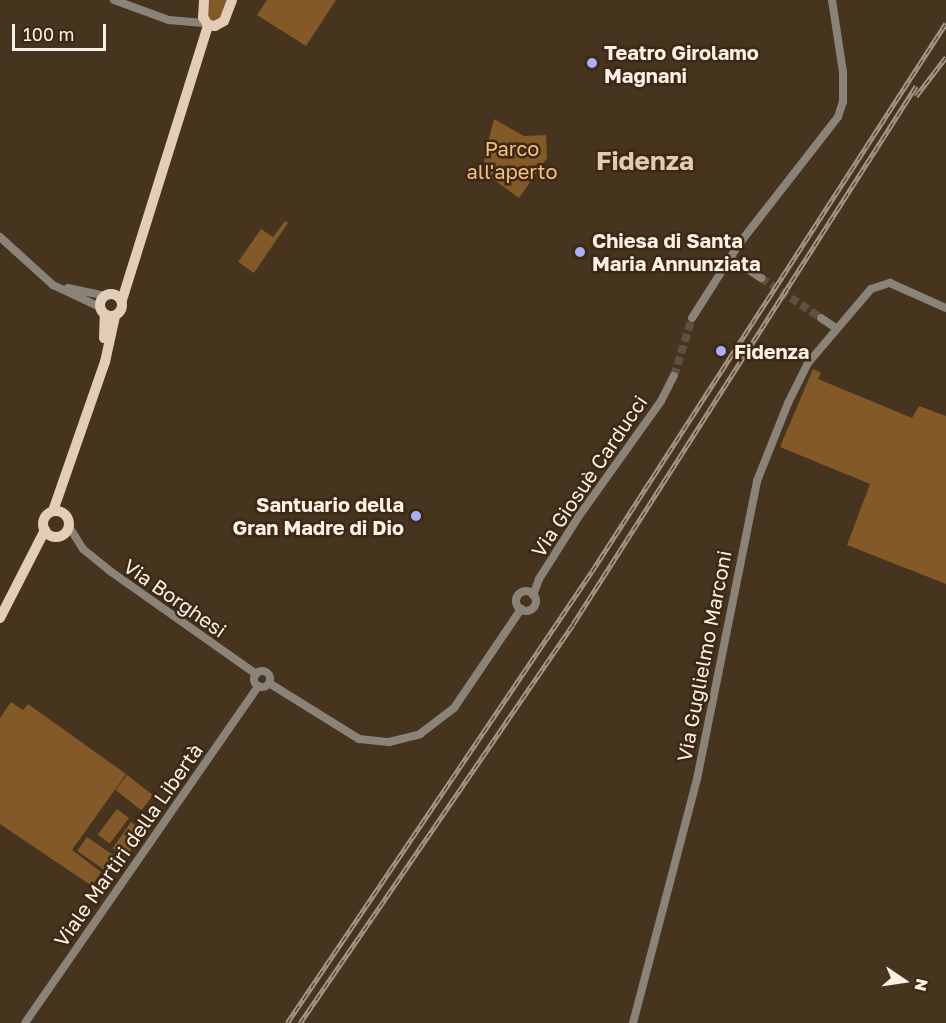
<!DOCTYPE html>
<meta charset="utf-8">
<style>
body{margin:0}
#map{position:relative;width:946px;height:1023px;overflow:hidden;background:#46341f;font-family:"Golos Text",sans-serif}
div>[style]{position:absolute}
.green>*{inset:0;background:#825927;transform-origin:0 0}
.minor-tunnel>*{height:8px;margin-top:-4px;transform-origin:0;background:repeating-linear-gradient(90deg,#61503d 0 8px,transparent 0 12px)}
.minor>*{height:8px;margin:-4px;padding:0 4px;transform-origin:4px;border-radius:4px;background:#8c8378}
.minor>.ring{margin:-4px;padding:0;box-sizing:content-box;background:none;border:8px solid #8c8378;border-radius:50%}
.major>*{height:10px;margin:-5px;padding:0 5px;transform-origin:5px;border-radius:5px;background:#e1cdb8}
.major>.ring{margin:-5px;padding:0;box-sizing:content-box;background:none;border:10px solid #e1cdb8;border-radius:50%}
.rail>*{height:4.5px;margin-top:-2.25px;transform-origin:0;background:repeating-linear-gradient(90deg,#3c2915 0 7px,#a49584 0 14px);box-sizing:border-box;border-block:2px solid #a49584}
.dots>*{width:16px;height:16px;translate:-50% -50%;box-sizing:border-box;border:3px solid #3c2915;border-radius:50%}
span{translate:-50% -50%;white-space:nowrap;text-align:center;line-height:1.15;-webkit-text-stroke:5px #3c2915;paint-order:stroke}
.poi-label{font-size:20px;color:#fdf1e5;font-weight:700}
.left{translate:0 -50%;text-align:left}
.right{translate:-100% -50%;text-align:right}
.park-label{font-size:20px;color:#f9bf7d}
.street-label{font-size:20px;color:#fdf1e5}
.district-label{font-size:26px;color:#e3cbb3;font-weight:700}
.north{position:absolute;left:874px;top:951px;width:60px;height:60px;-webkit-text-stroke:4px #3c2915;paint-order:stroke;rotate:103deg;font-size:16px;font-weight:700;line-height:24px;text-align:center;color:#fdf1e5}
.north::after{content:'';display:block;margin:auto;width:21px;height:27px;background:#fdf1e5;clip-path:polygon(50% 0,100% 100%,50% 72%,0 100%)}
.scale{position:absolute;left:12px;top:24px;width:94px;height:27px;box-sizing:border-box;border:3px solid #fdf1e5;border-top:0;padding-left:8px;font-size:18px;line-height:21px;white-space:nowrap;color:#fdf1e5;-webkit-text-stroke:4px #3c2915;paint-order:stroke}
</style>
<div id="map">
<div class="green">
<div style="clip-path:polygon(206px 0,229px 0,217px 22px,210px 21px,204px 9px)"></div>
<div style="clip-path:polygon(267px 0,336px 0,306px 46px,257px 15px)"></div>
<div style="clip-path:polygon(494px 119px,524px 136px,546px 135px,547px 158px,519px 198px,485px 173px,484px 158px)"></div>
<div style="clip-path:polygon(285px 221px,288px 223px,254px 273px,238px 262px,261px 229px,273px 237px)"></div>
<div style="clip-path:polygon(813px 369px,821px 373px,818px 379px,912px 418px,919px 406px,946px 416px,946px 584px,847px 545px,870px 484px,780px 447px)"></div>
<div style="clip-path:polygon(11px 702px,23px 710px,28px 704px,126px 774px,72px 850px,101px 872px,92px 886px,0 824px,0 718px)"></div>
<div style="left:127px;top:775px;width:33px;height:19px;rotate:38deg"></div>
<div style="left:117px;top:809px;width:15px;height:32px;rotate:37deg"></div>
<div style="left:131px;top:822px;width:16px;height:32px;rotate:35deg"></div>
<div style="left:87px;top:837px;width:32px;height:17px;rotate:35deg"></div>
</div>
<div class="minor-tunnel">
<div style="left:761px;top:278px;width:72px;rotate:33.7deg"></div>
<div style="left:674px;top:376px;width:61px;rotate:-72.8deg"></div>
</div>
<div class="minor">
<div style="left:114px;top:0;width:59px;rotate:20deg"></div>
<div style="left:169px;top:20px;width:37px;rotate:5deg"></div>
<div style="left:0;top:237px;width:72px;rotate:42.2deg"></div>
<div style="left:53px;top:285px;width:52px;rotate:25.1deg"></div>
<div style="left:732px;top:259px;width:35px;rotate:33deg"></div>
<div style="left:68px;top:288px;width:38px;rotate:12deg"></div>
<div style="left:692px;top:318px;width:88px;rotate:-57.6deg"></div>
<div style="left:739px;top:244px;width:161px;rotate:-52.1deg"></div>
<div style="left:838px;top:117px;width:16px;rotate:-72deg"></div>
<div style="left:843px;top:102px;width:30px;rotate:-90deg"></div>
<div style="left:843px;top:72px;width:73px;rotate:-98.7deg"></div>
<div style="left:821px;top:318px;width:18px;rotate:34deg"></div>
<div style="left:68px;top:525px;width:28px;rotate:58deg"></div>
<div style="left:83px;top:549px;width:35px;rotate:39deg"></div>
<div style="left:110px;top:571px;width:179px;rotate:35.2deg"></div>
<div class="ring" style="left:516px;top:591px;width:12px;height:12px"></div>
<div style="left:533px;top:595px;width:17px;rotate:-69deg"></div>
<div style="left:539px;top:579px;width:75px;rotate:-57.6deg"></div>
<div style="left:579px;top:516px;width:141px;rotate:-54.5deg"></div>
<div style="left:661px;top:401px;width:28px;rotate:-63deg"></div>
<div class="ring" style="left:254px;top:671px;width:8px;height:8px"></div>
<div style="left:269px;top:683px;width:106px;rotate:31.9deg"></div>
<div style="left:359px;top:739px;width:30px;rotate:6deg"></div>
<div style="left:389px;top:742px;width:32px;rotate:-14deg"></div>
<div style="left:420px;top:734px;width:43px;rotate:-37.4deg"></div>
<div style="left:454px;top:708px;width:120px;rotate:-55.9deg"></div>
<div style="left:25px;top:1023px;width:410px;rotate:-55.3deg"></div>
<div style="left:633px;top:1023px;width:252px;rotate:-75.3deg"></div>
<div style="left:697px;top:779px;width:304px;rotate:-78.6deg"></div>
<div style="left:757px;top:481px;width:84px;rotate:-68.3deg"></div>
<div style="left:788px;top:403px;width:45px;rotate:-63.4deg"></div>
<div style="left:808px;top:363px;width:97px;rotate:-49.6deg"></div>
<div style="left:871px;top:289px;width:20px;rotate:-18deg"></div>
<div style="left:890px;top:283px;width:61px;rotate:24.1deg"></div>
</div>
<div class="major">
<div style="left:204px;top:0;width:17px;rotate:93deg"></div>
<div style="left:203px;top:17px;width:9px;rotate:58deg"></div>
<div style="left:208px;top:25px;width:7px;rotate:8deg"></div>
<div style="left:215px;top:26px;width:10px;rotate:-29deg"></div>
<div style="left:224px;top:21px;width:22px;rotate:-69deg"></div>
<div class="ring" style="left:100px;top:294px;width:12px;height:12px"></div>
<div style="left:122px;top:300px;width:288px;rotate:-72.6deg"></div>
<div style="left:104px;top:338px;width:23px;rotate:-88deg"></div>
<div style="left:53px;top:511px;width:158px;rotate:-70.8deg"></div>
<div style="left:105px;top:362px;width:47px;rotate:-77.7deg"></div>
<div class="ring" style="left:43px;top:511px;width:16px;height:16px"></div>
<div style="left:0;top:618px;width:99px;rotate:-62.9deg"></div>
</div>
<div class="rail">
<div style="left:916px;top:96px;width:49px;rotate:-52.4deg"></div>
<div style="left:287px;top:1023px;width:545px;rotate:-55.99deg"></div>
<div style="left:592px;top:571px;width:652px;rotate:-57.14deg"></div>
<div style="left:300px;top:1023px;width:483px;rotate:-55.6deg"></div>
<div style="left:573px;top:624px;width:638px;rotate:-57.48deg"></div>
</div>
<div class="dots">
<div style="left:592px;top:63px;background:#a8b0fc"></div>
<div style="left:580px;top:252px;background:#a8b0fc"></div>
<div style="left:721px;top:351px;background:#a8b0fc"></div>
<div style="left:416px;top:516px;background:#a8b0fc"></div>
</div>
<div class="poi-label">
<span class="left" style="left:604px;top:64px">Teatro Girolamo<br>Magnani</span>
<span class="left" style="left:592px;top:252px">Chiesa di Santa<br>Maria Annunziata</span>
<span class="left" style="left:734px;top:351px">Fidenza</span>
<span class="right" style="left:404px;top:516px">Santuario della<br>Gran Madre di Dio</span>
</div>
<div class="park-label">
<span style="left:512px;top:160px">Parco<br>all'aperto</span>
</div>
<div class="street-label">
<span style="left:589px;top:476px;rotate:-56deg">Via Giosuè Carducci</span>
<span style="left:175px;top:598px;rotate:35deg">Via Borghesi</span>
<span style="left:704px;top:656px;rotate:-79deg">Via Guglielmo Marconi</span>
<span style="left:128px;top:845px;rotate:-55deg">Viale Martiri della Libertà</span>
</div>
<div class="district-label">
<span style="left:645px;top:161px">Fidenza</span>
</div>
<div class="north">N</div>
<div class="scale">100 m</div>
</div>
